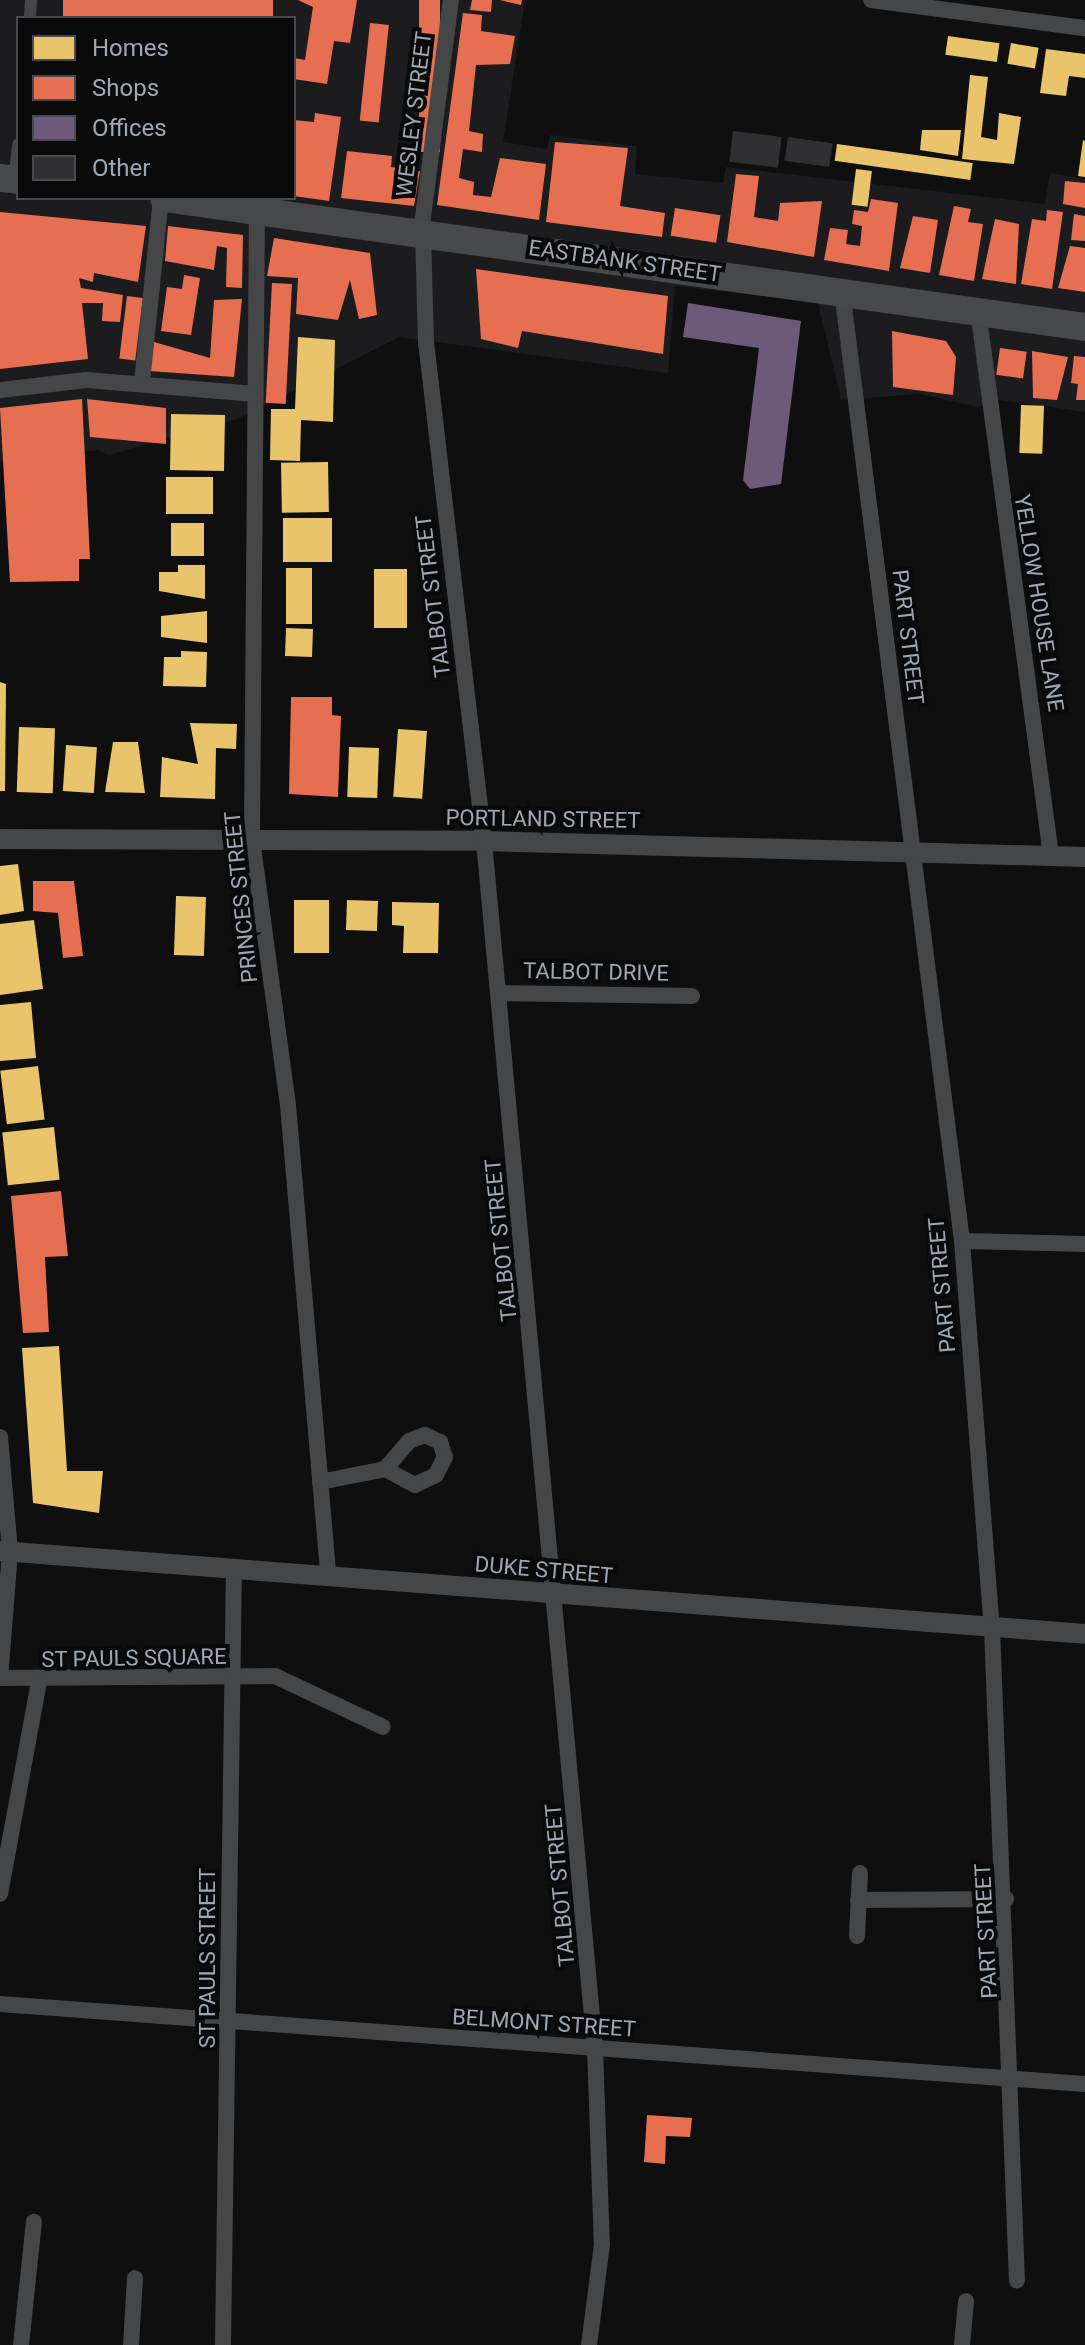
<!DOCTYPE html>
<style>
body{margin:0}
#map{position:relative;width:1085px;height:2345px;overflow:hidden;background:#0f0f10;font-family:Roboto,sans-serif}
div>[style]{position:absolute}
.built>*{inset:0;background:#1c1c1e}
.homes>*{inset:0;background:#e9c46a;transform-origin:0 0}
.shops>*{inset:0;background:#e76f51;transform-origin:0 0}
.offices>*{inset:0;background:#6d597a}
.building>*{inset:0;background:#303032;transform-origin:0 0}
.pedestrian>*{height:12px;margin:-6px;padding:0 6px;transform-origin:6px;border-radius:6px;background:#444648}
.minor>*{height:16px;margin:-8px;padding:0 8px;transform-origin:8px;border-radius:8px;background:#444648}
.tertiary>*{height:20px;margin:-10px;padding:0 10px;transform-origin:10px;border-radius:10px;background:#444648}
.trunk>*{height:28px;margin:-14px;padding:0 14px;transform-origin:14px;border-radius:14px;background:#46484a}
span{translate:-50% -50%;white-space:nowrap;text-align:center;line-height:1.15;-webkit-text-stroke:8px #0a0a0b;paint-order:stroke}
.street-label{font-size:22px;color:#9fa8b2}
.legend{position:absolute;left:16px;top:16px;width:280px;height:184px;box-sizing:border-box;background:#0a0a0b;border:2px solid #46494e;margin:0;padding:10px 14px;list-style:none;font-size:24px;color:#9fa8b2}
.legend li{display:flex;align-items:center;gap:16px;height:40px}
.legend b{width:40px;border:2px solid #46494e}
</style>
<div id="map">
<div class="built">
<div style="clip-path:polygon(evenodd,0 0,525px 0,503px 142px,547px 149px,550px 135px,637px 146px,635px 174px,723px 183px,726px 167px,1045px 204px,1050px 173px,1085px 179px,1085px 412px,1000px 400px,978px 407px,920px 394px,841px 400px,818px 302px,675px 286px,668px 373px,399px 337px,237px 419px,109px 455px,97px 450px,0 461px,0 0,18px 18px,294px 18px,294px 198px,18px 198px,18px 18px)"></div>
</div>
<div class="homes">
<div style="left:948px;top:36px;width:52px;height:19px;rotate:8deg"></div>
<div style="left:1011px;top:43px;width:28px;height:21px;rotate:10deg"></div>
<div style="clip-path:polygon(1046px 49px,1085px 54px,1085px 78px,1069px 76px,1066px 96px,1040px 93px)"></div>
<div style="clip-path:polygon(970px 75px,988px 77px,981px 137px,997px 140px,999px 113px,1021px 117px,1014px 164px,962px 159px)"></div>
<div style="clip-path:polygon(922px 130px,961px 130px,958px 156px,920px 150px)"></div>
<div style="clip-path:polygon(1083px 140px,1085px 141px,1085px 177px,1078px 176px)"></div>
<div style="left:837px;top:144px;width:137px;height:17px;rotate:8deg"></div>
<div style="left:856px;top:169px;width:16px;height:36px;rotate:7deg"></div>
<div style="clip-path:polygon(298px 337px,335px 340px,333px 422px,301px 420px,300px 461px,270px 460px,271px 409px,295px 409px)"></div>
<div style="left:1021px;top:405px;width:23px;height:48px;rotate:2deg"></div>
<div style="left:171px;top:414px;width:54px;height:56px;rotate:1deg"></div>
<div style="left:328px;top:462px;width:50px;height:47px;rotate:89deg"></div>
<div style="left:166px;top:477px;width:47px;height:37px"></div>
<div style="left:283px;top:518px;width:49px;height:44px"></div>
<div style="left:171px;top:523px;width:33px;height:33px"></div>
<div style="clip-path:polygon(178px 565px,205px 565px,205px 599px,159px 591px,159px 572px,178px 572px)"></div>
<div style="left:286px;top:568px;width:26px;height:56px"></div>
<div style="left:374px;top:569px;width:33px;height:59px"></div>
<div style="clip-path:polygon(207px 611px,207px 643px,161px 637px,161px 616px)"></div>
<div style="left:286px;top:628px;width:27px;height:28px;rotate:2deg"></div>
<div style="clip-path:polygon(181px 651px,207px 652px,206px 687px,163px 686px,164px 657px,181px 657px)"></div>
<div style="clip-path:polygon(0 682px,6px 684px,5px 791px,0 791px)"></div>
<div style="clip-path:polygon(190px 723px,237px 724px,236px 749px,216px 748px,215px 799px,160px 797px,162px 757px,198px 764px)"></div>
<div style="left:19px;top:727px;width:36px;height:65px;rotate:2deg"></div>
<div style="left:398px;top:729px;width:29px;height:68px;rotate:4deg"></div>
<div style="clip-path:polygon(113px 742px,138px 742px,145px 793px,105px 792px)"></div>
<div style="left:66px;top:745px;width:31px;height:46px;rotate:4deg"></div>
<div style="left:349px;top:747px;width:30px;height:50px;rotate:2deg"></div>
<div style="clip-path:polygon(18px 864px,24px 911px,0 915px,0 866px)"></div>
<div style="left:176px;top:896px;width:30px;height:59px;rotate:2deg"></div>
<div style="left:294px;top:900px;width:35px;height:53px"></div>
<div style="left:347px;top:900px;width:31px;height:30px;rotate:2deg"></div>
<div style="clip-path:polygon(392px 902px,439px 903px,438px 953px,403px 953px,404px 926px,392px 925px)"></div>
<div style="clip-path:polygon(34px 920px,43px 989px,0 995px,0 924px)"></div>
<div style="clip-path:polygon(31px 1002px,36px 1058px,0 1061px,0 1005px)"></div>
<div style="left:38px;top:1066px;width:54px;height:38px;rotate:83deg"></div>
<div style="left:54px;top:1127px;width:53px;height:52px;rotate:84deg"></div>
<div style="clip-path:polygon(59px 1346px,67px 1471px,103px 1471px,99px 1513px,33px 1503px,22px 1348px)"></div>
</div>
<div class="shops">
<div style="left:63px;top:0;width:210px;height:18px"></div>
<div style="clip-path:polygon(298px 0,357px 0,350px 43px,334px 41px,327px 84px,294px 79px,294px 58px,305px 60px,313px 7px)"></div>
<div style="left:419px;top:0;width:21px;height:152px"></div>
<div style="clip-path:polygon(472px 0,492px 0,491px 12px,470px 10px)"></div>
<div style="clip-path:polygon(500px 0,522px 0,521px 5px)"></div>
<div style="clip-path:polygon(463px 13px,482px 15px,481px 31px,515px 36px,510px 64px,476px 65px,469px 131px,483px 134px,482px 152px,463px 149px,459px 178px,474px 182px,473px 195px,491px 197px,500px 158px,546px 164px,539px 220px,437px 205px)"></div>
<div style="left:370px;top:23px;width:19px;height:98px;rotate:6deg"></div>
<div style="clip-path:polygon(315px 113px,341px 117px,329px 201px,294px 196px,294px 120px,314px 122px)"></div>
<div style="clip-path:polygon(555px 142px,628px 148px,620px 206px,665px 213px,662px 237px,546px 222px)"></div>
<div style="clip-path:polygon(347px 151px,392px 156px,391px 167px,420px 171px,414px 206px,341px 198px)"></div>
<div style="clip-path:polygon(736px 174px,759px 176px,754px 217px,778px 221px,780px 203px,822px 201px,814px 257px,727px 242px)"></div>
<div style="clip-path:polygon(1065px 181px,1085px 183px,1085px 208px,1063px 204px)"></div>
<div style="clip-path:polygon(871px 199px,898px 203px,889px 271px,824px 260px,830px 228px,848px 230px,846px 244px,860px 246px,862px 226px,852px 224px,854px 210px,868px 212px)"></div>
<div style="clip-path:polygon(954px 206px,971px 209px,968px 222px,983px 224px,974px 281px,939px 275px)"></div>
<div style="left:675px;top:208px;width:46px;height:28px;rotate:9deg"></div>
<div style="clip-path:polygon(1047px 210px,1063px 212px,1052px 289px,1021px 284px,1032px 219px,1046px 221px)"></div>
<div style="clip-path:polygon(0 212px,146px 226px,138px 282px,94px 273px,93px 282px,79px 278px,81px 288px,123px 295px,120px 322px,102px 321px,103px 303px,82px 303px,88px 359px,0 369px)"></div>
<div style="clip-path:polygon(1074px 214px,1085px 216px,1085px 241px,1071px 240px)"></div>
<div style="clip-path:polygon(913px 216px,938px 220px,930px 273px,900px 268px)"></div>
<div style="clip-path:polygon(995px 219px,1019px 224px,1016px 284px,982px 279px)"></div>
<div style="clip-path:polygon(168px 226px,243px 235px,242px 288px,226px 287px,227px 248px,217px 246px,214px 270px,165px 261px)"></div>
<div style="clip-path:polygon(274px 238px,370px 253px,377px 315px,359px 319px,350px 280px,338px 320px,296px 314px,298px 278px,267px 276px)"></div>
<div style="clip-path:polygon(1070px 246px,1085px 248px,1085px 292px,1058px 288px)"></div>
<div style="clip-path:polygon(476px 269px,668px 296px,663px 354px,522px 331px,518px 348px,481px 339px)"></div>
<div style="clip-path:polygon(184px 275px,200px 278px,191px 335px,161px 331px,167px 287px,182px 289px)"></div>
<div style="left:272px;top:283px;width:20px;height:120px;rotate:3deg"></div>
<div style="left:127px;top:296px;width:16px;height:63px;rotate:7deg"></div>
<div style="clip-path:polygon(242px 299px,234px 377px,149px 371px,154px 342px,210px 358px,214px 300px)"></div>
<div style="clip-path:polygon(892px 331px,946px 341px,956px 357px,953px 395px,893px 387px)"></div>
<div style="left:1000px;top:348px;width:27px;height:27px;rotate:8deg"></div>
<div style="clip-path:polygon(1032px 351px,1068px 357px,1057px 400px,1033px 398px)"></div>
<div style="clip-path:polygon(1074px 356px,1085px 357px,1085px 400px,1076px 400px,1078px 384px,1071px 383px)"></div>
<div style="clip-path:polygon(82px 399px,90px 559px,79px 559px,79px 581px,10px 582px,0 408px)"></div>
<div style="clip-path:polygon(87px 399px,166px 408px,166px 444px,90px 437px)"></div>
<div style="clip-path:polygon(291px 697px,332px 697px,332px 715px,341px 716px,338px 797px,289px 794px)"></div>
<div style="clip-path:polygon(33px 881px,74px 881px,83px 956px,63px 958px,58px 913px,33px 911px)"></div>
<div style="clip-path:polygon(61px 1191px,68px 1256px,45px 1257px,49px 1332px,23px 1333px,11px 1196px)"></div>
<div style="clip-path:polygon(647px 2115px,692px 2118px,690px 2137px,666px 2136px,665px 2164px,644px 2162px)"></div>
</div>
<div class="offices">
<div style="clip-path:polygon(688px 303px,801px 321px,781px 484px,750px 489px,743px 480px,759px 348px,683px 337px)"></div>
</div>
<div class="building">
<div style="left:733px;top:131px;width:49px;height:31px;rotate:7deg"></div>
<div style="left:788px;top:137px;width:45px;height:24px;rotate:8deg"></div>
</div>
<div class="pedestrian">
<div style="left:30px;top:18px;width:18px;rotate:-87deg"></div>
<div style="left:14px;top:179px;width:35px;rotate:-83deg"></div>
</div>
<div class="minor">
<div style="left:871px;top:0;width:216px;rotate:7.5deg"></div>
<div style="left:257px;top:211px;width:628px;rotate:90.46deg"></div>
<div style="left:252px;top:839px;width:268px;rotate:82.3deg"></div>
<div style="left:288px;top:1105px;width:472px;rotate:85.1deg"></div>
<div style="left:421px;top:233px;width:235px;rotate:-82.7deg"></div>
<div style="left:423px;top:234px;width:108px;rotate:88.4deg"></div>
<div style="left:426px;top:342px;width:502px;rotate:83.37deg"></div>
<div style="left:484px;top:841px;width:1212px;rotate:84.75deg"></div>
<div style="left:595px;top:2048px;width:196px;rotate:88deg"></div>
<div style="left:602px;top:2244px;width:102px;rotate:97.3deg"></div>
<div style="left:842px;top:291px;width:958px;rotate:82.8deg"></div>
<div style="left:962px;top:1241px;width:388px;rotate:85.6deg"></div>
<div style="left:992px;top:1628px;width:653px;rotate:87.81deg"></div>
<div style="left:978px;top:310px;width:551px;rotate:82.38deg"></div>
<div style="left:142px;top:382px;width:185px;rotate:-84.1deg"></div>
<div style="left:0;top:390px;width:87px;rotate:-6.6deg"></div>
<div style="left:86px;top:380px;width:170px;rotate:4.7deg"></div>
<div style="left:499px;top:993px;width:193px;rotate:0.9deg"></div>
<div style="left:962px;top:1241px;width:123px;rotate:1.4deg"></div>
<div style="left:0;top:1437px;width:115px;rotate:85deg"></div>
<div style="left:10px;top:1552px;width:126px;rotate:94.5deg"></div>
<div style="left:0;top:1678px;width:275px;rotate:-0.4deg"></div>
<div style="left:275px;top:1676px;width:119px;rotate:25.3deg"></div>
<div style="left:320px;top:1482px;width:66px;rotate:-11.3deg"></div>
<div style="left:385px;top:1469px;width:37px;rotate:-49deg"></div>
<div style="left:409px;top:1441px;width:17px;rotate:-21deg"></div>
<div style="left:425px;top:1435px;width:17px;rotate:25deg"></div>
<div style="left:440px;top:1442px;width:16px;rotate:72deg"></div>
<div style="left:445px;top:1457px;width:20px;rotate:117deg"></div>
<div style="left:436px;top:1475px;width:23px;rotate:155deg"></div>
<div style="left:415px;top:1485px;width:34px;rotate:-152deg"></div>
<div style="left:0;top:1894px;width:216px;rotate:-79.6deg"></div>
<div style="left:858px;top:1900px;width:148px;rotate:-0.4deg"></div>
<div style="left:857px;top:1936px;width:63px;rotate:-87.3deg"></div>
<div style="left:0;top:2004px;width:1088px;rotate:4.22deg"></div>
<div style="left:21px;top:2345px;width:124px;rotate:-84deg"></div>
<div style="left:131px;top:2345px;width:67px;rotate:-86.6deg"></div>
<div style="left:223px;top:2345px;width:775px;rotate:-89.19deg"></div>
<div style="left:962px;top:2345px;width:44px;rotate:-84.8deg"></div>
</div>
<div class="tertiary">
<div style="left:0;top:839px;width:484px;rotate:0.2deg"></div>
<div style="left:484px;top:841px;width:601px;rotate:1.52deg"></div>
<div style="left:0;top:1551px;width:1088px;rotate:4.37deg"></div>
</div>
<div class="trunk">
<div style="left:0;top:178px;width:18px;rotate:6deg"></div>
<div style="left:164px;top:198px;width:930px;rotate:7.97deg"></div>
</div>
<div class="street-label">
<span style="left:414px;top:114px;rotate:-83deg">WESLEY STREET</span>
<span style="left:625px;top:261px;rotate:8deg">EASTBANK STREET</span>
<span style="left:433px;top:596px;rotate:-97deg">TALBOT STREET</span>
<span style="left:1039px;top:603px;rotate:81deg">YELLOW HOUSE LANE</span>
<span style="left:908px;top:637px;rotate:83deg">PART STREET</span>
<span style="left:543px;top:819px;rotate:1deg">PORTLAND STREET</span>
<span style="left:241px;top:897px;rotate:-96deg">PRINCES STREET</span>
<span style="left:596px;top:972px;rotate:1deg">TALBOT DRIVE</span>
<span style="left:501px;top:1240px;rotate:-96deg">TALBOT STREET</span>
<span style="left:942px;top:1285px;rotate:-95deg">PART STREET</span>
<span style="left:544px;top:1570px;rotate:5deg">DUKE STREET</span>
<span style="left:134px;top:1658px;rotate:-1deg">ST PAULS SQUARE</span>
<span style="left:560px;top:1885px;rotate:-95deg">TALBOT STREET</span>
<span style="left:986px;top:1931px;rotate:-93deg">PART STREET</span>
<span style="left:208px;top:1958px;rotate:-90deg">ST PAULS STREET</span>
<span style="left:544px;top:2023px;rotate:4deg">BELMONT STREET</span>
</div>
<ul class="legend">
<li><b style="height:22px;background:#e9c46a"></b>Homes</li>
<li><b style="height:22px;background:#e76f51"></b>Shops</li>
<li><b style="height:22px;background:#6d597a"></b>Offices</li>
<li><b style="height:22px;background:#303032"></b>Other</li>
</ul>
</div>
